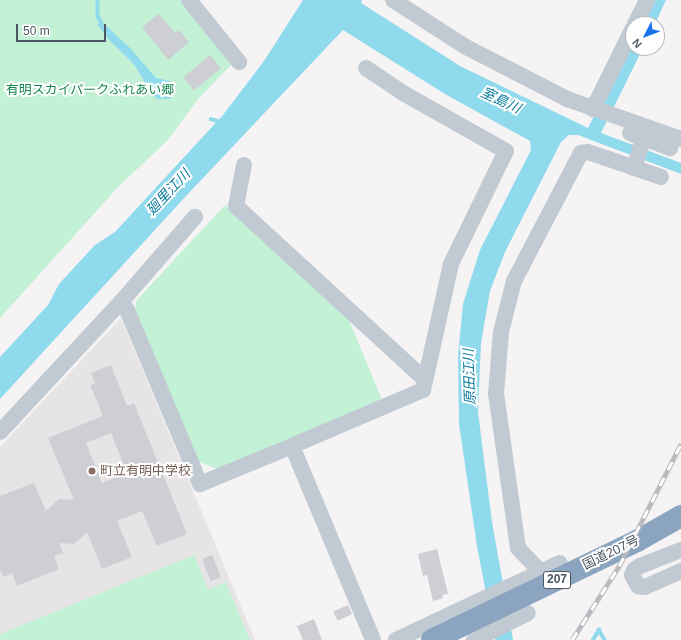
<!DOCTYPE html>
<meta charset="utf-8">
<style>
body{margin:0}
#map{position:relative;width:681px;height:640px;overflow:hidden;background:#f5f3f3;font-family:Helvetica,"Noto Sans JP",sans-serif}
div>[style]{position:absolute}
.education>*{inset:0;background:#e6e4e5}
.green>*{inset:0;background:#c3f1d5}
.water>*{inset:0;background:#90daee}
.stream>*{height:3.5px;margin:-1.75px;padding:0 1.75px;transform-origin:1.75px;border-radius:1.75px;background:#90daee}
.building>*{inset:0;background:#cdcfd5;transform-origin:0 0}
.minor>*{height:16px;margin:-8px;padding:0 8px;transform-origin:8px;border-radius:8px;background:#c1cad2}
.highway>*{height:22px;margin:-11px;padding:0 11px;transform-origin:11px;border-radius:11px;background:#8ba5c1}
.rail>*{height:4.5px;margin-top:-2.25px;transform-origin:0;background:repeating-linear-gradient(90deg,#fff 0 9px,#b5b8bd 0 18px);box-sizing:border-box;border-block:1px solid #b5b8bd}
.dots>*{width:11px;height:11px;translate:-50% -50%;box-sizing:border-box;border:2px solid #fff;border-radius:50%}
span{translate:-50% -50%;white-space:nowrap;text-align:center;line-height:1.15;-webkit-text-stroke:4px #fff;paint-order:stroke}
.shield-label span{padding:1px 3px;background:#fff;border:1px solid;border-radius:3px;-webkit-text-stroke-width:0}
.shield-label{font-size:12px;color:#4a5661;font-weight:700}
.park-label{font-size:13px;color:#17864f}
.education-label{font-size:13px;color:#785e54}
.left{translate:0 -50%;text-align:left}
.street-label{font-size:13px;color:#4a5661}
.water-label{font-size:14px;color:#0c7c9b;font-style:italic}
.north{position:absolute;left:625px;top:16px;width:40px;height:40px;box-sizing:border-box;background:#fff;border:1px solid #b7bbc0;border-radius:50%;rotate:228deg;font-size:11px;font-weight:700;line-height:16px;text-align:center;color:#4a5661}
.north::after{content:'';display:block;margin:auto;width:14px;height:18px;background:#1a73e8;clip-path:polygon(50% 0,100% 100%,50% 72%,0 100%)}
.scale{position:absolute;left:16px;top:24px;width:90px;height:18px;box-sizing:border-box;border:2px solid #4a5661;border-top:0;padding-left:5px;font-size:12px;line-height:14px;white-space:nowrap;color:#4a5661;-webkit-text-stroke:3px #fff;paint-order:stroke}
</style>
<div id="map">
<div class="education">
<div style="clip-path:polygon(121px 318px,255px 640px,0 640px,0 447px)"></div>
</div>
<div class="green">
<div style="clip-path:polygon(0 0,180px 0,232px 64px,198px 99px,168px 140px,119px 186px,0 318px)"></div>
<div style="clip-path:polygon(225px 205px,348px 318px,383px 402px,219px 470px,197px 461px,135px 314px,136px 301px)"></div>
<div style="clip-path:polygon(194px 555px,208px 589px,226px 582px,250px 640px,0 640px,0 634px)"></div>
</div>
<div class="water">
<div style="clip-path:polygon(303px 0,362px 0,361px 3px,460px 66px,588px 128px,633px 38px,633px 48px,643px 48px,601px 133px,681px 163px,681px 174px,578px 135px,569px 135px,561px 142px,505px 252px,490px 291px,481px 343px,478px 412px,492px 522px,513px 640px,495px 640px,477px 546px,459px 424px,458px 356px,463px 304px,480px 250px,531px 150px,530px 141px,445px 94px,343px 30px,186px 196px,0 399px,0 357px,48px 305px,59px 284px,95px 245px,115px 232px,223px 115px,264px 61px)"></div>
<div style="clip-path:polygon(652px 0,666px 0,655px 24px,640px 24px)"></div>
<div style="clip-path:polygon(102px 22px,130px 48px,156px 78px,170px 81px,174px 93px,170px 99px,157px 99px,153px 95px,133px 63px,109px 40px,97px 24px)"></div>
</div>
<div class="stream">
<div style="left:98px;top:0;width:16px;rotate:90deg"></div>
<div style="left:98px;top:16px;width:11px;rotate:63deg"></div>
<div style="left:211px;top:119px;width:10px;rotate:17deg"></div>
<div style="left:593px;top:640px;width:12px;rotate:-59deg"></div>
<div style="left:599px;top:630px;width:12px;rotate:59deg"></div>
</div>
<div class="building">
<div style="clip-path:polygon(159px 14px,175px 33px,179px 30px,189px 42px,168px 60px,142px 27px)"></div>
<div style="left:210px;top:55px;width:17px;height:35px;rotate:50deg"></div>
<div style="clip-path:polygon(evenodd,111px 365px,127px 406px,134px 403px,187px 534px,157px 546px,142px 511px,117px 521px,132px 557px,102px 569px,87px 532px,74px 544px,59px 543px,63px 553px,54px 556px,59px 569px,17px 586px,12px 573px,3px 577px,0 570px,0 496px,34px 483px,46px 511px,59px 499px,74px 500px,48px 438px,103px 416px,90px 385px,95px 384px,91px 373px,111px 365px,111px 433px,127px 473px,102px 483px,86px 443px,111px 433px)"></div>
<div style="clip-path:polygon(437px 549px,448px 594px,442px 595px,443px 598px,433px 601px,427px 575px,423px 576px,418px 554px)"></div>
<div style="left:212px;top:555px;width:24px;height:11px;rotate:68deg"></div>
<div style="left:348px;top:605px;width:10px;height:16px;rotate:66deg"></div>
<div style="clip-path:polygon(314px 619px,322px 640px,303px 640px,297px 626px)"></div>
</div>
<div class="minor">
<div style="left:189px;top:0;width:80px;rotate:51.1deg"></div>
<div style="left:393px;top:0;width:87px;rotate:32.8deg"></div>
<div style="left:466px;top:47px;width:114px;rotate:27.2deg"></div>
<div style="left:567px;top:99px;width:121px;rotate:19.3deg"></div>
<div style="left:635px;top:24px;width:27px;rotate:-63deg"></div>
<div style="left:366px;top:68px;width:45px;rotate:34deg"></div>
<div style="left:403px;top:93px;width:118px;rotate:29.4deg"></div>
<div style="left:506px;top:151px;width:126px;rotate:116deg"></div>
<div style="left:451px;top:264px;width:129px;rotate:102.5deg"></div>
<div style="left:423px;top:390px;width:142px;rotate:156.9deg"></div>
<div style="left:292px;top:446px;width:210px;rotate:67.3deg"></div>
<div style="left:593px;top:109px;width:90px;rotate:-63.7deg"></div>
<div style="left:630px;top:133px;width:43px;rotate:20.6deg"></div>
<div style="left:244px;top:165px;width:42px;rotate:101deg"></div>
<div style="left:236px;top:206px;width:257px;rotate:42.6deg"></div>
<div style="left:634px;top:168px;width:32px;rotate:-72deg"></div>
<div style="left:121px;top:302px;width:10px;rotate:53deg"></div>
<div style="left:127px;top:310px;width:189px;rotate:67.2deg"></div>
<div style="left:200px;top:484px;width:100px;rotate:-22.4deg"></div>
<div style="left:0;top:432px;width:178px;rotate:-47.1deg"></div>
<div style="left:121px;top:302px;width:113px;rotate:-49deg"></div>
<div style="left:681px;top:550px;width:44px;rotate:158.7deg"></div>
<div style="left:640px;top:566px;width:7px;rotate:146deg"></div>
<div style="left:634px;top:570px;width:5px;rotate:112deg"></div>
<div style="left:632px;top:575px;width:13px;rotate:61deg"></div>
<div style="left:638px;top:586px;width:7px;rotate:8deg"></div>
<div style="left:645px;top:587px;width:39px;rotate:-24deg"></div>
<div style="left:541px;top:572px;width:33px;rotate:-134deg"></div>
<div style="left:518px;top:548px;width:156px;rotate:-98.1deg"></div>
<div style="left:496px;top:394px;width:62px;rotate:-85.4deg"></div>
<div style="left:501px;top:332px;width:53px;rotate:-75.7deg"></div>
<div style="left:514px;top:281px;width:144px;rotate:-62.4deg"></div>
<div style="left:581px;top:153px;width:7px;rotate:-8deg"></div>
<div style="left:588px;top:152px;width:77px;rotate:18.9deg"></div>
<div style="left:396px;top:640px;width:181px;rotate:-25.2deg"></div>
<div style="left:474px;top:640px;width:60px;rotate:-26.6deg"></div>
</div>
<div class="highway">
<div style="left:432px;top:640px;width:228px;rotate:-25.8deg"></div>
<div style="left:637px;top:541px;width:51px;rotate:-29.6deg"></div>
</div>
<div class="rail">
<div style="left:572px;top:640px;width:88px;rotate:-57.6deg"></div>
<div style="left:619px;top:566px;width:137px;rotate:-63.1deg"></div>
</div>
<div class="dots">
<div style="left:92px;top:471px;background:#8d6e63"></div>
</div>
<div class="shield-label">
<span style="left:557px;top:580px">207</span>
</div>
<div class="park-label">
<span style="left:90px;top:90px">有明スカイパークふれあい郷</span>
</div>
<div class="education-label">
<span class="left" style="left:100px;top:471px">町立有明中学校</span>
</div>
<div class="street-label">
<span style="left:611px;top:553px;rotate:-26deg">国道207号</span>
</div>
<div class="water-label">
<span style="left:501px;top:100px;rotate:25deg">室島川</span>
<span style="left:168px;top:192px;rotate:-47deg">廻里江川</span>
<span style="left:469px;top:377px;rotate:-92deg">原田江川</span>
</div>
<div class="north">N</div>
<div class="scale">50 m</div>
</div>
